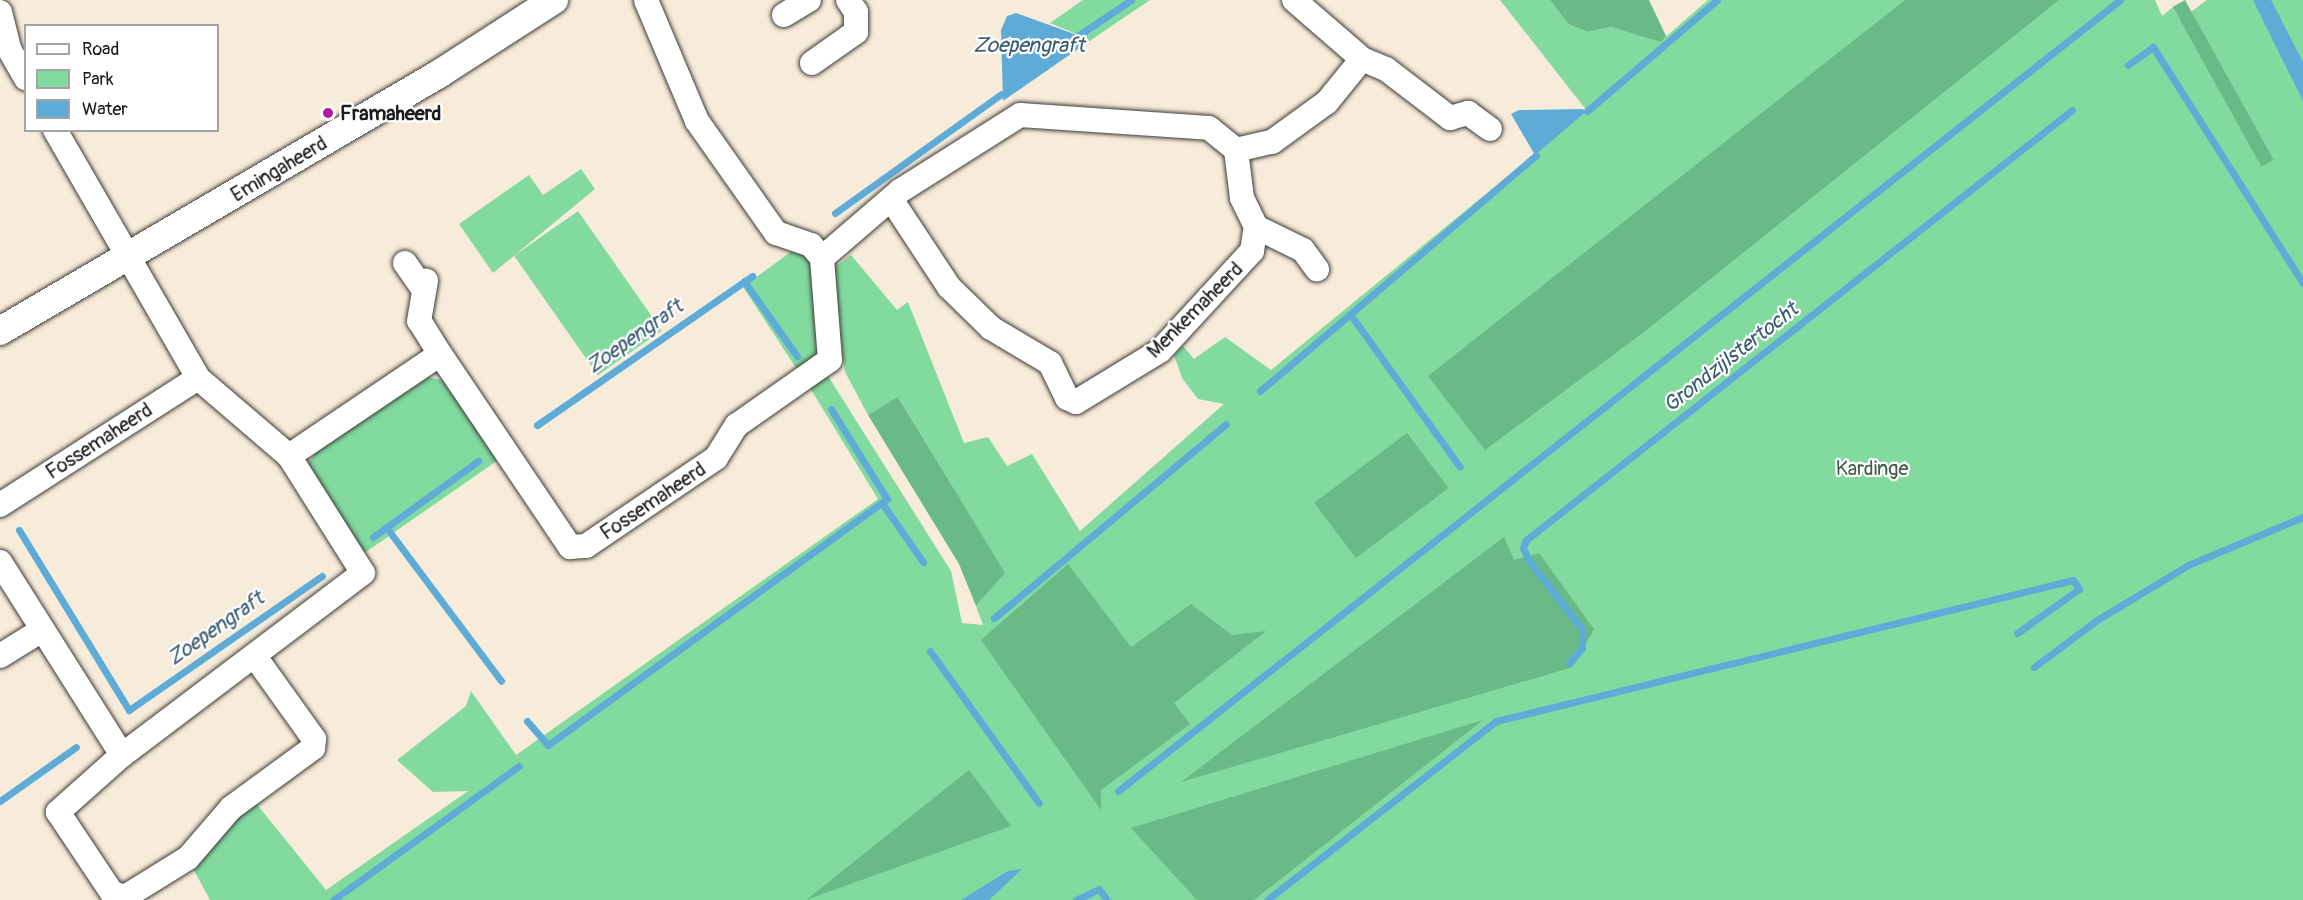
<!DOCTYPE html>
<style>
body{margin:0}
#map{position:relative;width:2303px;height:900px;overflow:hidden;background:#f7ecd9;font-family:Pangolin,sans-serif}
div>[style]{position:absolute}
.green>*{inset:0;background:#82da9f;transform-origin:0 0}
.forest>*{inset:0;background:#69ba86;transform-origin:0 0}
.water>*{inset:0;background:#5fabd8}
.stream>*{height:7px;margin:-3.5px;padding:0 3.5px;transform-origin:3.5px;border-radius:3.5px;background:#5fabd8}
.roads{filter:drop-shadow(0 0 2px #3d3b38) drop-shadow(0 0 2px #3d3b38)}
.minor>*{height:24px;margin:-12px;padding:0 12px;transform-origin:12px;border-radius:12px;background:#fff}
.tertiary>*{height:28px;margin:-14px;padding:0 14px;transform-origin:14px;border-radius:14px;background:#fff}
.dots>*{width:16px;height:16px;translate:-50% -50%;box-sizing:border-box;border:3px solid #fff;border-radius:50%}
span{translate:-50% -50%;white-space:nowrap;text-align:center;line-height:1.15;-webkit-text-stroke:4.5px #fff;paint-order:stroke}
.poi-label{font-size:20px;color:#1c1c1c;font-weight:700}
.left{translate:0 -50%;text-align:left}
.street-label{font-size:20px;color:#1c1c1c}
.park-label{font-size:20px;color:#405e4a}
.water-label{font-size:21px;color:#3a5c71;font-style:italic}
.legend{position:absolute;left:24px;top:24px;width:195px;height:108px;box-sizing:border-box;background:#fff;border:2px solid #a4a4a4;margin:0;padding:8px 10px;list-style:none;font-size:18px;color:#1c1c1c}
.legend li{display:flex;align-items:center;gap:12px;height:30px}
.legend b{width:30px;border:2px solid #a4a4a4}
</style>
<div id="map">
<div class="green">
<div style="clip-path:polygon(1083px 0,1150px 0,1091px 40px,1050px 23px)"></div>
<div style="clip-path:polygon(1500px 0,1550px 0,1568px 24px,1588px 32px,1611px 27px,1661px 41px,1708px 0,2155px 0,2162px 16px,2173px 7px,2180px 20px,2207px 0,2303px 0,2303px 900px,210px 900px,190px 863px,251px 797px,326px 890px,468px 791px,433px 792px,397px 760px,466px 706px,471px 691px,516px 755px,878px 499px,810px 388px,828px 376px,951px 571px,962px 623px,983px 625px,976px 606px,1004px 573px,899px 398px,868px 415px,845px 372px,831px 270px,851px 255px,897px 310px,908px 302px,964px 443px,988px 437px,1007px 466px,1032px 454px,1080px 531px,1224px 404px,1198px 399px,1182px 378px,1174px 355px,1183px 346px,1194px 359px,1225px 337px,1271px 370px,1587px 111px)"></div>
<div style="clip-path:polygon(581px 169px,595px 189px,493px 273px,459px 224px,529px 175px,543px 195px)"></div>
<div style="left:578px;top:211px;width:146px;height:78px;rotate:55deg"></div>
<div style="clip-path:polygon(796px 248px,810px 261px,818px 353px,798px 371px,743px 287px)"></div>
<div style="clip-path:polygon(424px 376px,445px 381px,501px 458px,363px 554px,311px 479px,308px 464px,315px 453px)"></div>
</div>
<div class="forest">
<div style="clip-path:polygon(1550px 0,1649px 0,1666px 36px,1661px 42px,1611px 27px,1588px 32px,1568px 24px)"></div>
<div style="clip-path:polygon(1905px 0,2059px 0,1644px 332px,1485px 450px,1428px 376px)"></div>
<div style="left:2185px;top:0;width:183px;height:14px;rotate:61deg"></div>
<div style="clip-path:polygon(898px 397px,1005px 573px,976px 606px,959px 564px,868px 415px)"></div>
<div style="left:1407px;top:433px;width:69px;height:116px;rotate:53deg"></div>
<div style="clip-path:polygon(1504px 537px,1514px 560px,1539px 553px,1594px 629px,1573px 667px,1181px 782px)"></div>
<div style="clip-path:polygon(1068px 564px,1131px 647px,1191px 604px,1232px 635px,1266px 631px,1174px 703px,1190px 724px,1101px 790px,1101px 810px,981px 640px)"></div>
<div style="clip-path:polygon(1483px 720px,1254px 900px,1197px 900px,1131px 828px)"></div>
<div style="clip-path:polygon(969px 770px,1011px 826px,806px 900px)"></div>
</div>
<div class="water">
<div style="clip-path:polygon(2253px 0,2271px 0,2303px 62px,2303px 101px)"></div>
<div style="clip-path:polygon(1016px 13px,1091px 40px,1003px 101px,1001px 30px,1007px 16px)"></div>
<div style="clip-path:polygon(1519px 110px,1582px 109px,1587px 111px,1535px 155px,1511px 114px)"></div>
<div style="clip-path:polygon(1022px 869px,989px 900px,961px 900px,1008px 871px)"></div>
</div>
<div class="stream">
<div style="left:1079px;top:35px;width:63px;rotate:-33.9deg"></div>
<div style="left:2128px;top:65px;width:31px;rotate:-36deg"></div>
<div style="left:2153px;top:47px;width:280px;rotate:57.6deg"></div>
<div style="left:1587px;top:111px;width:171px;rotate:-40.5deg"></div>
<div style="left:835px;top:213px;width:204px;rotate:-35.6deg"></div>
<div style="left:744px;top:281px;width:92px;rotate:54.8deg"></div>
<div style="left:1350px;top:314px;width:188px;rotate:54.3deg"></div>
<div style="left:1260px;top:391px;width:363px;rotate:-40.5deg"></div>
<div style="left:537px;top:425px;width:262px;rotate:-34.7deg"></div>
<div style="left:882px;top:503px;width:72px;rotate:55.2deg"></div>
<div style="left:386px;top:527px;width:192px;rotate:53.2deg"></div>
<div style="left:19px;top:530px;width:211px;rotate:58.6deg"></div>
<div style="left:129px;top:710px;width:235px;rotate:-34.8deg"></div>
<div style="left:373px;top:537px;width:130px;rotate:-35.9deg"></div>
<div style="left:994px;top:618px;width:302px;rotate:-39.9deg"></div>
<div style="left:930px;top:651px;width:187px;rotate:54.4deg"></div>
<div style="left:1569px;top:663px;width:20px;rotate:-49deg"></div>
<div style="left:1582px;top:648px;width:19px;rotate:-90deg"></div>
<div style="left:1582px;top:629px;width:86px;rotate:-127.9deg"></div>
<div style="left:1529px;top:561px;width:14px;rotate:-115deg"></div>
<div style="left:1523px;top:548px;width:9px;rotate:-69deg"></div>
<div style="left:1526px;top:540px;width:695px;rotate:-38.22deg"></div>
<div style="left:2034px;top:667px;width:79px;rotate:-36.7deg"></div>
<div style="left:2097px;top:620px;width:106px;rotate:-31.1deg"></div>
<div style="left:2188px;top:565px;width:125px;rotate:-22.7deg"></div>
<div style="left:527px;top:721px;width:32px;rotate:49deg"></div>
<div style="left:548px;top:745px;width:419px;rotate:-36deg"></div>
<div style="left:887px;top:499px;width:106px;rotate:-121.9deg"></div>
<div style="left:1118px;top:791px;width:1277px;rotate:-38.29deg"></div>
<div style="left:0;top:801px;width:93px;rotate:-35.4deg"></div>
<div style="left:333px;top:900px;width:229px;rotate:-35.8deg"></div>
<div style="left:1076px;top:900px;width:25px;rotate:-26deg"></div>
<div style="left:1099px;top:889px;width:14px;rotate:54deg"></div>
<div style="left:1267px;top:900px;width:291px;rotate:-38deg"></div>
<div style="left:1496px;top:721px;width:594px;rotate:-13.73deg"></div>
<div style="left:2073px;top:580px;width:11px;rotate:56deg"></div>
<div style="left:2079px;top:589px;width:76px;rotate:144.6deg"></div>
</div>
<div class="roads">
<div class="minor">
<div style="left:1294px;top:0;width:90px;rotate:40.9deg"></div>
<div style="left:1362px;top:59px;width:26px;rotate:23deg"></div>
<div style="left:1386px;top:69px;width:81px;rotate:37.4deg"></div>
<div style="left:1450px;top:118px;width:19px;rotate:-16deg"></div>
<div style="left:1468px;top:113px;width:27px;rotate:36deg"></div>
<div style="left:0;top:12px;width:38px;rotate:76deg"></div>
<div style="left:9px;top:49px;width:34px;rotate:60deg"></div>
<div style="left:784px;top:15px;width:29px;rotate:-31deg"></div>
<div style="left:812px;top:63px;width:54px;rotate:-35.2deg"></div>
<div style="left:856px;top:32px;width:20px;rotate:-90deg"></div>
<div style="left:856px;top:12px;width:14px;rotate:-124deg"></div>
<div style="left:55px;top:130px;width:286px;rotate:60deg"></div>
<div style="left:198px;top:378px;width:120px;rotate:40.6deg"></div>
<div style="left:289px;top:456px;width:138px;rotate:57.7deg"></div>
<div style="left:363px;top:573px;width:302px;rotate:142.9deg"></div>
<div style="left:122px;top:755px;width:86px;rotate:138.3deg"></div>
<div style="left:58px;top:812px;width:97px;rotate:56.3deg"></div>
<div style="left:112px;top:893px;width:14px;rotate:17deg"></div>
<div style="left:125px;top:897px;width:74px;rotate:-31.8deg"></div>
<div style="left:188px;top:858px;width:66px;rotate:-49.3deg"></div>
<div style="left:231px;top:808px;width:102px;rotate:-36.2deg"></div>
<div style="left:313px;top:748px;width:9px;rotate:-84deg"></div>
<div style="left:314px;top:739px;width:100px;rotate:-125.6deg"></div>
<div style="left:1236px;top:150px;width:48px;rotate:82.9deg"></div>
<div style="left:1242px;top:198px;width:32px;rotate:64deg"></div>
<div style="left:1256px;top:227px;width:52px;rotate:26.1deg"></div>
<div style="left:1303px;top:250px;width:24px;rotate:54deg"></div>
<div style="left:893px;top:202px;width:102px;rotate:56.6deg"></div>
<div style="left:949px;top:287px;width:59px;rotate:44.3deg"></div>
<div style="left:991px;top:328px;width:69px;rotate:30.7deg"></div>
<div style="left:1050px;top:363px;width:39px;rotate:64deg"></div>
<div style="left:1067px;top:398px;width:10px;rotate:24deg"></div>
<div style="left:1076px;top:402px;width:98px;rotate:-31.3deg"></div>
<div style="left:1160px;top:351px;width:136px;rotate:-47.4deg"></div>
<div style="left:1252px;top:251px;width:24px;rotate:-81deg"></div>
<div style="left:822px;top:258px;width:103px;rotate:-40.7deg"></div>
<div style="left:900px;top:191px;width:142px;rotate:-32.3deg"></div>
<div style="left:1020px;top:115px;width:189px;rotate:3.9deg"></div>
<div style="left:1209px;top:128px;width:35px;rotate:39deg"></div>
<div style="left:1236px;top:150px;width:37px;rotate:-13deg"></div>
<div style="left:1272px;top:142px;width:68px;rotate:-36deg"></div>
<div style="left:1327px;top:102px;width:55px;rotate:-50.9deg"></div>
<div style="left:405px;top:263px;width:29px;rotate:55deg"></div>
<div style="left:440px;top:354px;width:233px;rotate:56deg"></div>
<div style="left:570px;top:547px;width:16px;rotate:-4deg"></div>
<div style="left:586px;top:546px;width:157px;rotate:-34.1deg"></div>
<div style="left:716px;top:458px;width:39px;rotate:-58deg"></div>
<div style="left:737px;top:425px;width:113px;rotate:-35deg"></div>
<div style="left:830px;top:360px;width:102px;rotate:-94.5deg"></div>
<div style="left:822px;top:258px;width:17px;rotate:-130deg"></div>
<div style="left:811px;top:245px;width:37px;rotate:-161deg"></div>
<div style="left:776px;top:233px;width:137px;rotate:-125.2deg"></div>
<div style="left:697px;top:121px;width:131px;rotate:-112.9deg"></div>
<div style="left:289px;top:456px;width:182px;rotate:-34deg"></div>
<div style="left:440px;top:354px;width:39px;rotate:-122deg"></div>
<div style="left:419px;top:321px;width:41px;rotate:-80.1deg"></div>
<div style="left:0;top:505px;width:235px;rotate:-32.7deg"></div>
<div style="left:0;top:562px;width:228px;rotate:57.7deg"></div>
<div style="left:0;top:656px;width:49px;rotate:-31.8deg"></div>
</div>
<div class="tertiary">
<div style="left:0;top:331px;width:509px;rotate:-30.35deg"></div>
<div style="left:439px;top:74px;width:137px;rotate:-32.8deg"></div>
</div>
</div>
<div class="dots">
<div style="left:328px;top:113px;background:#b5179e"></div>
</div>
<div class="poi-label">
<span class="left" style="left:340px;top:113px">Framaheerd</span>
</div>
<div class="street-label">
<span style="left:279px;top:169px;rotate:-31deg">Emingaheerd</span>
<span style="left:1195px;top:310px;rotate:-45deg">Menkemaheerd</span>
<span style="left:99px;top:441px;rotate:-33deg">Fossemaheerd</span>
<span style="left:653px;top:501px;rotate:-34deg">Fossemaheerd</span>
</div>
<div class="park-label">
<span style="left:1872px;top:468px">Kardinge</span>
</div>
<div class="water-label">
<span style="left:1029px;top:46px">Zoepengraft</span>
<span style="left:635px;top:337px;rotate:-35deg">Zoepengraft</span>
<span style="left:1731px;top:358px;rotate:-38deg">Grondzijlstertocht</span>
<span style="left:216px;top:629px;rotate:-35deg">Zoepengraft</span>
</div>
<ul class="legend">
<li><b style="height:8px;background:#fff"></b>Road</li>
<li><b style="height:16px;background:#82da9f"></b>Park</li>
<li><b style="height:16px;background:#5fabd8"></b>Water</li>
</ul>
</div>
